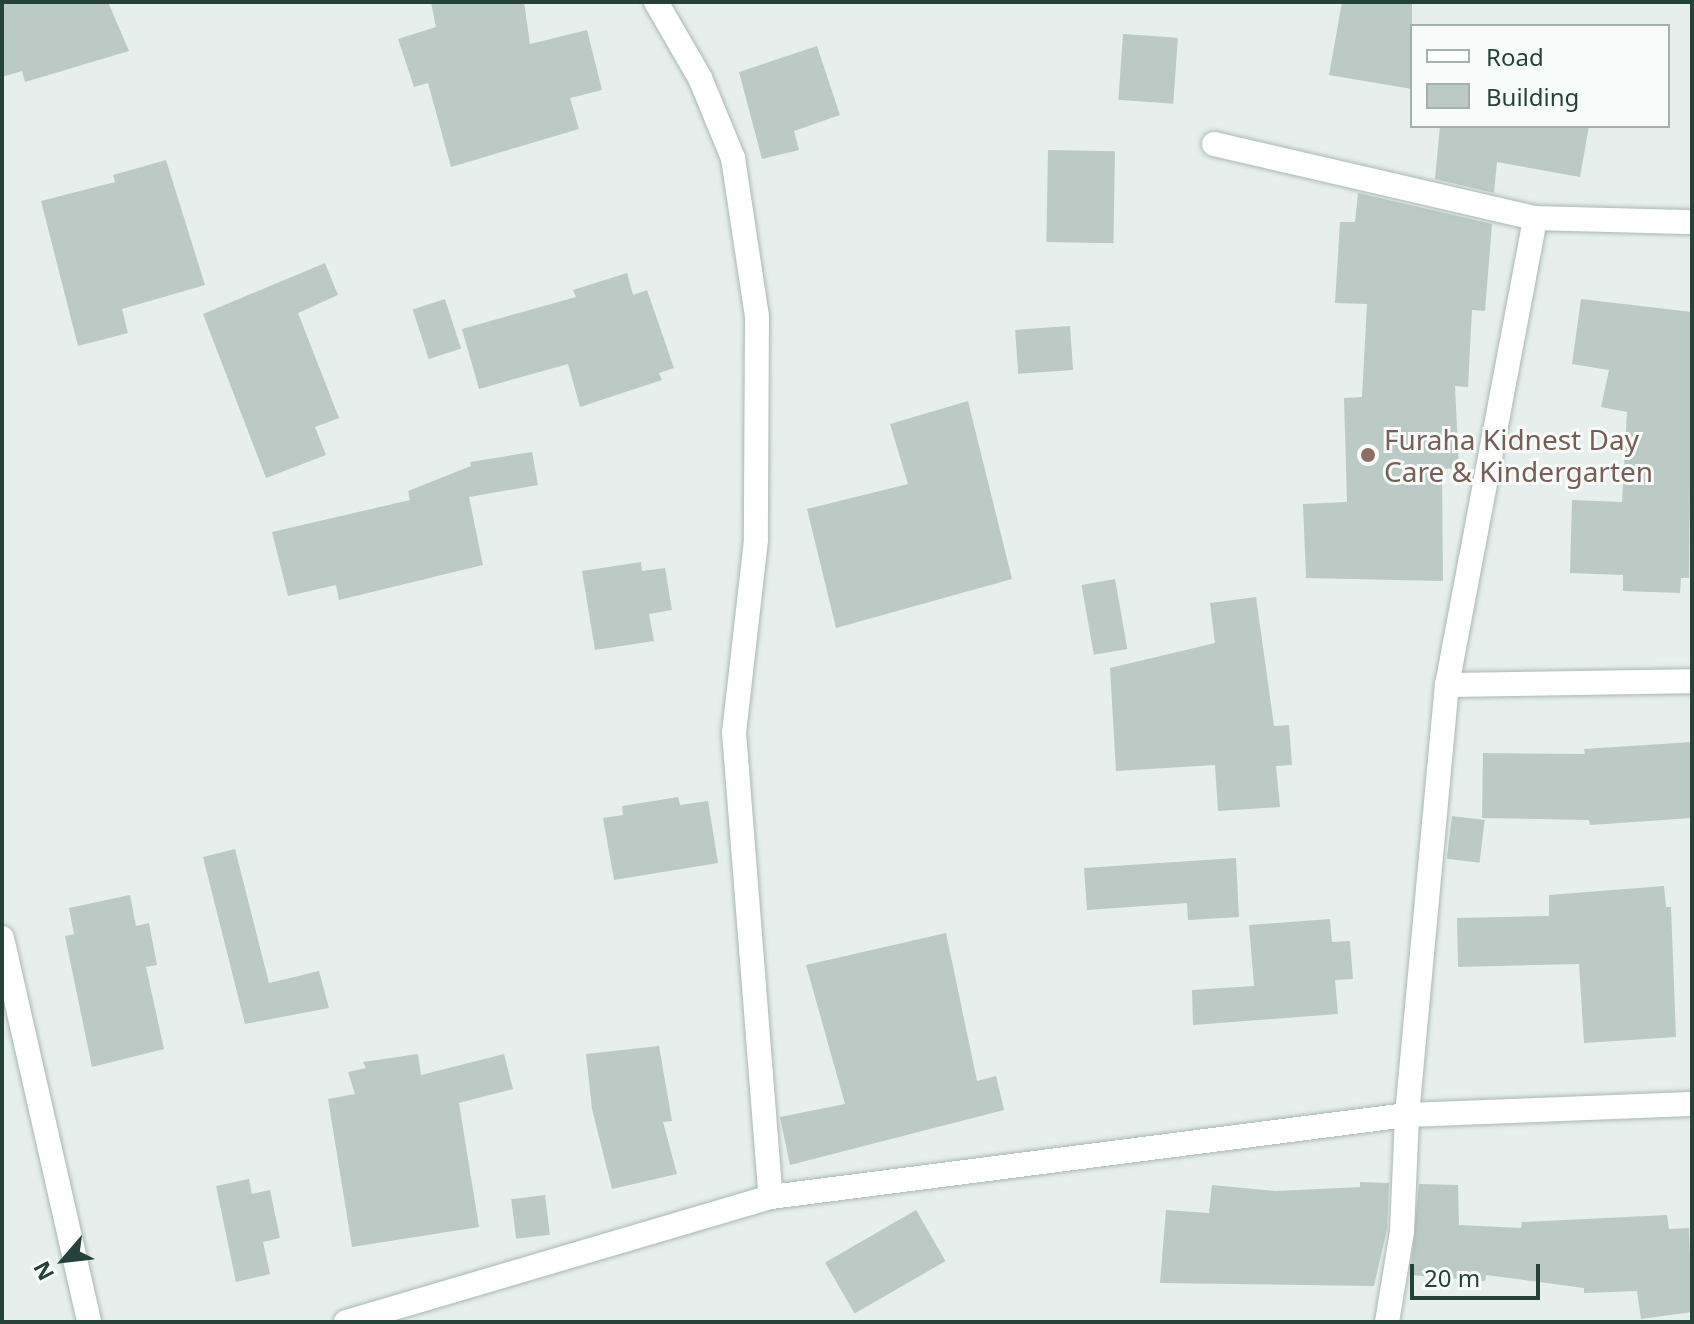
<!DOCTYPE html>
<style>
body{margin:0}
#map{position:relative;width:1694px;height:1324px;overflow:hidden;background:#e6efeb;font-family:"Noto Sans",sans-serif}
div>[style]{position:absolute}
.building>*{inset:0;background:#bbcac4;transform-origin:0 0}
.roads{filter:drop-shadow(0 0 2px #a8b8b2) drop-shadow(0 0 2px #a8b8b2)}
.street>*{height:24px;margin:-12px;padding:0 12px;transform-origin:12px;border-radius:12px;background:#fff}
.dots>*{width:22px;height:22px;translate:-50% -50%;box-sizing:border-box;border:4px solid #f7fbf9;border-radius:50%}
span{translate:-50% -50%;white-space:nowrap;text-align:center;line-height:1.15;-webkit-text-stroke:6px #f7fbf9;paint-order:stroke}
.education-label{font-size:28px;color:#785e54}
.left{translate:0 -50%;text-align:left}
.frame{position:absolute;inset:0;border:4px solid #24423a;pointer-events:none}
.legend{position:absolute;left:1410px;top:24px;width:260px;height:104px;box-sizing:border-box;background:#f7fbf9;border:2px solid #a3b1ad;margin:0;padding:10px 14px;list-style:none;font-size:24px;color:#24423a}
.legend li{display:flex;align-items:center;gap:16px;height:40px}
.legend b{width:40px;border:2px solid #a3b1ad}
.north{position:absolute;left:24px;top:1220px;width:80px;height:80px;-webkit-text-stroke:6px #f7fbf9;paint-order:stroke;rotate:242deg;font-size:22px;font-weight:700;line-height:32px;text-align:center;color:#24423a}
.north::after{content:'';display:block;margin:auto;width:28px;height:36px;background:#24423a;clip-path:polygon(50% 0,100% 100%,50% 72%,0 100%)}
.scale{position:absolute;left:1410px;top:1264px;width:130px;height:36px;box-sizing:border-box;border:4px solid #24423a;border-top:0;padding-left:10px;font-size:24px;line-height:28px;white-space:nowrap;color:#24423a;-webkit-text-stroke:6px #f7fbf9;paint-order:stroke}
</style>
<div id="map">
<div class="building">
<div style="clip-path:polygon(2px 2px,108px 2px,129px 51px,25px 82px,22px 71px,2px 77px)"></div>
<div style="clip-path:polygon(431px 2px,524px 2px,530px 44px,587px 30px,602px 90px,570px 98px,579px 129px,451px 167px,428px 83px,414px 87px,398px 39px,436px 27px)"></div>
<div style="clip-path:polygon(1342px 2px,1412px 2px,1412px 89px,1329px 75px)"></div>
<div style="left:1123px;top:34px;width:55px;height:66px;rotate:4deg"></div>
<div style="clip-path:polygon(817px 46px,840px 115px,794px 131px,799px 150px,762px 159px,739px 72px)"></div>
<div style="clip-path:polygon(1440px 126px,1589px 126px,1580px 177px,1497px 162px,1494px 193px,1435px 179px)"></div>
<div style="left:1048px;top:150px;width:67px;height:92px;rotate:1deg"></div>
<div style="clip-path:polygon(166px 160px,205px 285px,122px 309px,128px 333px,78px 346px,41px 201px,115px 182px,113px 175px)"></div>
<div style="clip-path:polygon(1358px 193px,1492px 224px,1485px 311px,1472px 310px,1468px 387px,1455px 386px,1459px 468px,1442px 469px,1443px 581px,1306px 578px,1303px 504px,1347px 502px,1344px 398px,1362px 397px,1367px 304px,1335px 303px,1340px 222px,1355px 222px)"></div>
<div style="clip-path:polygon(325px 263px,338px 295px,298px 313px,339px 418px,315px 427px,326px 455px,266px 478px,203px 314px)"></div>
<div style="clip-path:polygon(627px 273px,633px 295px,647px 290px,674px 368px,659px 373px,662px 380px,580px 407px,568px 364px,479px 389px,462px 329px,576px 297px,573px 290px)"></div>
<div style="left:445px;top:299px;width:52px;height:34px;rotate:72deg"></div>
<div style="clip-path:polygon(1581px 299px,1692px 312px,1689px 578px,1681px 578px,1680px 593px,1623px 591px,1623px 575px,1570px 573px,1572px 500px,1622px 502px,1627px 412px,1601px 407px,1609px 370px,1572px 364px)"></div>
<div style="left:1070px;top:326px;width:44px;height:55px;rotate:86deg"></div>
<div style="clip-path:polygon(968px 401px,1012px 579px,836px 628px,807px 509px,908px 484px,890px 424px)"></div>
<div style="clip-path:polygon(532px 452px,538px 485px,469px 497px,483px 565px,339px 600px,336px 585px,288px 596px,272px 532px,410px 500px,408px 491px,471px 466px,470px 462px)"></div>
<div style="clip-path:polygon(641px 562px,642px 571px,665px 568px,672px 610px,649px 614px,654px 641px,595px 650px,582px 571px)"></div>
<div style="left:1115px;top:579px;width:71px;height:34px;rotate:80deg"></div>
<div style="clip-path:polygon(1256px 597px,1274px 726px,1289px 725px,1292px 765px,1276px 766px,1280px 807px,1218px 811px,1215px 765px,1116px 771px,1110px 668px,1215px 643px,1210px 603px)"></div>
<div style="clip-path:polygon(1692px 742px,1692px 818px,1590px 825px,1589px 820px,1482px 818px,1483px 753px,1585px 754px,1584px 749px)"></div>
<div style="clip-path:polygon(678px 797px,680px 805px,708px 801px,718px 863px,614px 880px,603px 818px,623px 815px,622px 806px)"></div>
<div style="left:1452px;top:816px;width:33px;height:43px;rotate:7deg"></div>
<div style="clip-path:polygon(235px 849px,269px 983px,319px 971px,329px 1008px,245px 1024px,203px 857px)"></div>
<div style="clip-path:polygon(1236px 858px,1239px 917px,1188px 920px,1187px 903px,1087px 910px,1084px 868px)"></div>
<div style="clip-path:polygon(1664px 886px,1666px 907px,1671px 907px,1676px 1037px,1584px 1043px,1579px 964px,1458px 967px,1457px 918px,1549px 916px,1549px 895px)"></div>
<div style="clip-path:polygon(130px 895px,136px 926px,149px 923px,157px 965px,146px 967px,164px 1049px,92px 1067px,65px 936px,74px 934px,69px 908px)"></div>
<div style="clip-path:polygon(1330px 919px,1332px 942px,1350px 941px,1353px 979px,1335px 980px,1338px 1014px,1193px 1025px,1192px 990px,1254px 986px,1249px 925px)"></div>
<div style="clip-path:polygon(946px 933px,977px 1081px,996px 1076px,1004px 1110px,790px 1165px,780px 1117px,845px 1104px,806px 965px)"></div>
<div style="clip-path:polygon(659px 1046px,672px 1121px,663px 1122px,677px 1174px,612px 1189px,592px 1109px,586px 1054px)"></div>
<div style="clip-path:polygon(418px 1054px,421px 1075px,504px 1054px,513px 1089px,459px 1103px,479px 1227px,352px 1247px,328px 1099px,355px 1094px,348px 1072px,366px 1068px,363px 1062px)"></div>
<div style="clip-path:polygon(249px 1179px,252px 1194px,270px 1190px,280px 1238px,263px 1242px,270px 1274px,236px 1282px,216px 1186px)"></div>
<div style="clip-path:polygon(1360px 1182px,1389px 1183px,1387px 1229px,1374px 1286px,1160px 1283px,1166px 1210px,1209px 1213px,1212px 1185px,1276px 1191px,1360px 1187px)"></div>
<div style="clip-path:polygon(1419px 1184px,1458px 1185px,1459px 1225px,1521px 1228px,1522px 1222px,1667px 1215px,1669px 1229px,1689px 1228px,1692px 1312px,1641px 1319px,1637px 1291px,1584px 1293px,1584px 1288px,1486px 1275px,1485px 1281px,1410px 1275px)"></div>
<div style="left:545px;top:1195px;width:40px;height:34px;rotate:83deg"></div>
<div style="left:916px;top:1210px;width:59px;height:105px;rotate:60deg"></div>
</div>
<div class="roads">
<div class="street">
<div style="left:656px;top:2px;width:88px;rotate:59.9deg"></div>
<div style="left:700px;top:78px;width:87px;rotate:67.6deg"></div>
<div style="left:733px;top:158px;width:160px;rotate:81.4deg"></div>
<div style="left:757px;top:316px;width:224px;rotate:90.3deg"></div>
<div style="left:756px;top:540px;width:193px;rotate:96.5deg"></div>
<div style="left:734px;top:732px;width:466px;rotate:85.5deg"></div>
<div style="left:1214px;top:144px;width:329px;rotate:13deg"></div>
<div style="left:1447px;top:685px;width:245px;rotate:-0.9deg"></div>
<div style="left:2px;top:938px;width:394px;rotate:77.2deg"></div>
<div style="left:346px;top:1322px;width:443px;rotate:-16.4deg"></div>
<div style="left:771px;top:1197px;width:641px;rotate:-7.35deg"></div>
<div style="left:1407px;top:1115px;width:285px;rotate:-2.2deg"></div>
<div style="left:1387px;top:1322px;width:92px;rotate:-80.6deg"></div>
<div style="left:1402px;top:1231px;width:116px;rotate:-87.5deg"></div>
<div style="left:1407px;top:1115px;width:432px;rotate:-84.7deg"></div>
<div style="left:1447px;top:685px;width:475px;rotate:-79.3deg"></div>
<div style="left:1535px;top:218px;width:157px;rotate:1.5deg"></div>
</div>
</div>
<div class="dots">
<div style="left:1368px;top:455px;background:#8d6e63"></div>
</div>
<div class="education-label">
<span class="left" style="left:1384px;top:455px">Furaha Kidnest Day<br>Care &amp; Kindergarten</span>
</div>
<div class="frame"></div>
<ul class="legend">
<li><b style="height:10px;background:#fff"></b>Road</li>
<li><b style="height:22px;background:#bbcac4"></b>Building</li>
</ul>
<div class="north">N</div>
<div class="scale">20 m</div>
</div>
